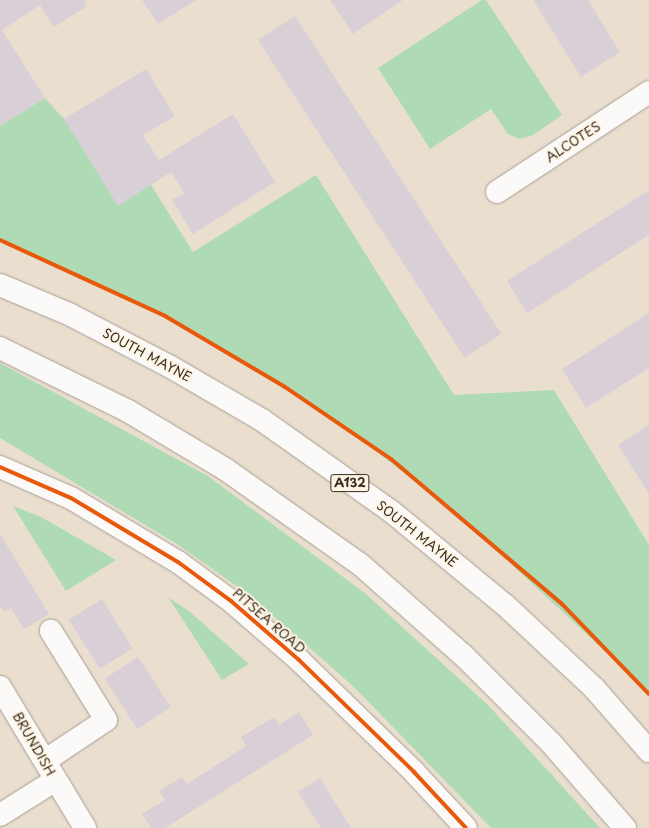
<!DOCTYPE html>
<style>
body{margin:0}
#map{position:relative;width:649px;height:828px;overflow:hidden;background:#eadfcf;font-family:"Playpen Sans",sans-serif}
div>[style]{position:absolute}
.green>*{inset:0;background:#aedbb4}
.building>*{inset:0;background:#d9d0d7;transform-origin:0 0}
.roads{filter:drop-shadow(0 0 1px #a79f94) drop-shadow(0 0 1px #a79f94)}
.street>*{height:22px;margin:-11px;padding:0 11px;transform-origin:11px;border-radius:11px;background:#fcfaf8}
.primary>*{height:22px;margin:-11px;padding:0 11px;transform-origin:11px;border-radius:11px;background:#fcfaf8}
.cycleway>*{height:4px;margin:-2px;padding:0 2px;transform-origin:2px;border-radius:2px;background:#e8590c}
span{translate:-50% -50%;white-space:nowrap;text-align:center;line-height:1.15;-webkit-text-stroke:4px #fcf5e5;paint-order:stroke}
.shield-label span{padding:1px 3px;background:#fcf5e5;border:1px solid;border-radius:3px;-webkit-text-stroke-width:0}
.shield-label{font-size:12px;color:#3b2a1e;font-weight:700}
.street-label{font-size:13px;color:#3b2a1e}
</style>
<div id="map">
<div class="green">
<div style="clip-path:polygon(482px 0,486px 0,562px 115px,533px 135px,519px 139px,508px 134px,491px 109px,430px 149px,378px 68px)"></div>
<div style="clip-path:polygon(45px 98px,64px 119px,151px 185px,193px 252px,316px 175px,454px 395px,554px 390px,649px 545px,649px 696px,637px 681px,454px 511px,335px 420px,178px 323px,0 241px,0 126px)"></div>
<div style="clip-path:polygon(0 363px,208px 476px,366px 594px,489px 706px,600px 828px,491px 828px,355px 688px,252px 597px,177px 544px,0 438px)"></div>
<div style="clip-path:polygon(13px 506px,41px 517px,116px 560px,66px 591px)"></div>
<div style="clip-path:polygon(168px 597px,190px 612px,249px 664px,222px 680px)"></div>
</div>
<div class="building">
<div style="clip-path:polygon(0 0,84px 0,87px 6px,54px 27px,40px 5px,2px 30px,45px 98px,0 126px)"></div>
<div style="clip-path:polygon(142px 0,196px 0,158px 24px)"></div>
<div style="clip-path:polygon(330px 0,403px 0,353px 34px)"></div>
<div style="clip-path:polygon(533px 0,588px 0,620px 52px,581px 77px)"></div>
<div style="left:295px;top:16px;width:379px;height:44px;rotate:57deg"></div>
<div style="clip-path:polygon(146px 69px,175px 116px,143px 135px,159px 160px,233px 114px,275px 182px,193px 234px,172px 200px,184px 193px,171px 172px,118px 206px,64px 119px)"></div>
<div style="clip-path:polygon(649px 190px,649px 235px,527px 313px,507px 281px)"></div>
<div style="clip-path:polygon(649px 313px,649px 368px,586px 408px,562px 369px)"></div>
<div style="clip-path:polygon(649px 425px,649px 494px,618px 445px)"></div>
<div style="clip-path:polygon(0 534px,49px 614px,24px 629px,11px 608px,4px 612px,0 606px)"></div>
<div style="left:102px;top:599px;width:58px;height:39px;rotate:58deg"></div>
<div style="left:138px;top:657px;width:60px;height:40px;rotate:57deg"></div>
<div style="clip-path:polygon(299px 712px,313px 735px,165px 828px,151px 828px,142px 814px,165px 800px,159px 791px,182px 777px,187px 784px,246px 746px,241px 737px,274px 717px,279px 725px)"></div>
<div style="clip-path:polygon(320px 778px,351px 828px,321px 828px,298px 792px)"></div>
</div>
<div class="roads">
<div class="street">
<div style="left:497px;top:192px;width:182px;rotate:-33.3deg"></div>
<div style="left:0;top:467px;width:77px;rotate:23.6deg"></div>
<div style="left:71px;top:498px;width:125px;rotate:30.9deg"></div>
<div style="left:178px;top:562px;width:66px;rotate:36.3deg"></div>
<div style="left:231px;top:601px;width:90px;rotate:40.9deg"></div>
<div style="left:299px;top:660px;width:161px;rotate:44.2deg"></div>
<div style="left:414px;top:772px;width:76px;rotate:47.1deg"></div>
<div style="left:0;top:687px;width:165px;rotate:58.9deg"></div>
<div style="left:46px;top:760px;width:72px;rotate:-33.7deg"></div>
<div style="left:106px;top:720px;width:105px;rotate:-121.7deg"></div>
<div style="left:0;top:815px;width:64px;rotate:-32.2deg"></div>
</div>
<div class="primary">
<div style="left:0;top:285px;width:75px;rotate:22.8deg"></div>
<div style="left:69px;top:314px;width:113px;rotate:27.5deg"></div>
<div style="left:169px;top:366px;width:108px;rotate:30.1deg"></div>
<div style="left:262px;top:420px;width:159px;rotate:35.3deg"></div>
<div style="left:392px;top:512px;width:146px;rotate:39.5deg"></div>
<div style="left:505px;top:605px;width:122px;rotate:43deg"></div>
<div style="left:594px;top:688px;width:84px;rotate:48.9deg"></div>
<div style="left:0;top:348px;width:143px;rotate:26.2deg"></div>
<div style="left:128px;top:411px;width:113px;rotate:30.9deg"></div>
<div style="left:225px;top:469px;width:166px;rotate:35.2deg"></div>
<div style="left:361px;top:565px;width:137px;rotate:41.5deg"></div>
<div style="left:464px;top:656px;width:123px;rotate:45deg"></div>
<div style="left:551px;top:743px;width:113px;rotate:49deg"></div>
</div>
</div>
<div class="cycleway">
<div style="left:0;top:240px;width:182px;rotate:24.7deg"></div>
<div style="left:165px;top:316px;width:139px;rotate:30.6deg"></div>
<div style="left:285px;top:387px;width:128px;rotate:34.2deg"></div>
<div style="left:391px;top:459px;width:224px;rotate:40.3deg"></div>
<div style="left:562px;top:604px;width:125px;rotate:46deg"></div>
<div style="left:0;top:467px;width:77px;rotate:23.6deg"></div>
<div style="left:71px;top:498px;width:125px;rotate:30.9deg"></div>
<div style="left:178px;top:562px;width:66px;rotate:36.3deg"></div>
<div style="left:231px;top:601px;width:90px;rotate:40.9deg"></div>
<div style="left:299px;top:660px;width:161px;rotate:44.2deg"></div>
<div style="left:414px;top:772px;width:76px;rotate:47.1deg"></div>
</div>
<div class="shield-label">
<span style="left:350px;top:483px">A132</span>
</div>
<div class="street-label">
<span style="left:573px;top:142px;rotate:-33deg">ALCOTES</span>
<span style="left:147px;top:355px;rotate:28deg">SOUTH MAYNE</span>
<span style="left:417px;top:534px;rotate:38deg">SOUTH MAYNE</span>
<span style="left:269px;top:621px;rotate:41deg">PITSEA ROAD</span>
<span style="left:34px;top:744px;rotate:60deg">BRUNDISH</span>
</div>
</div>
